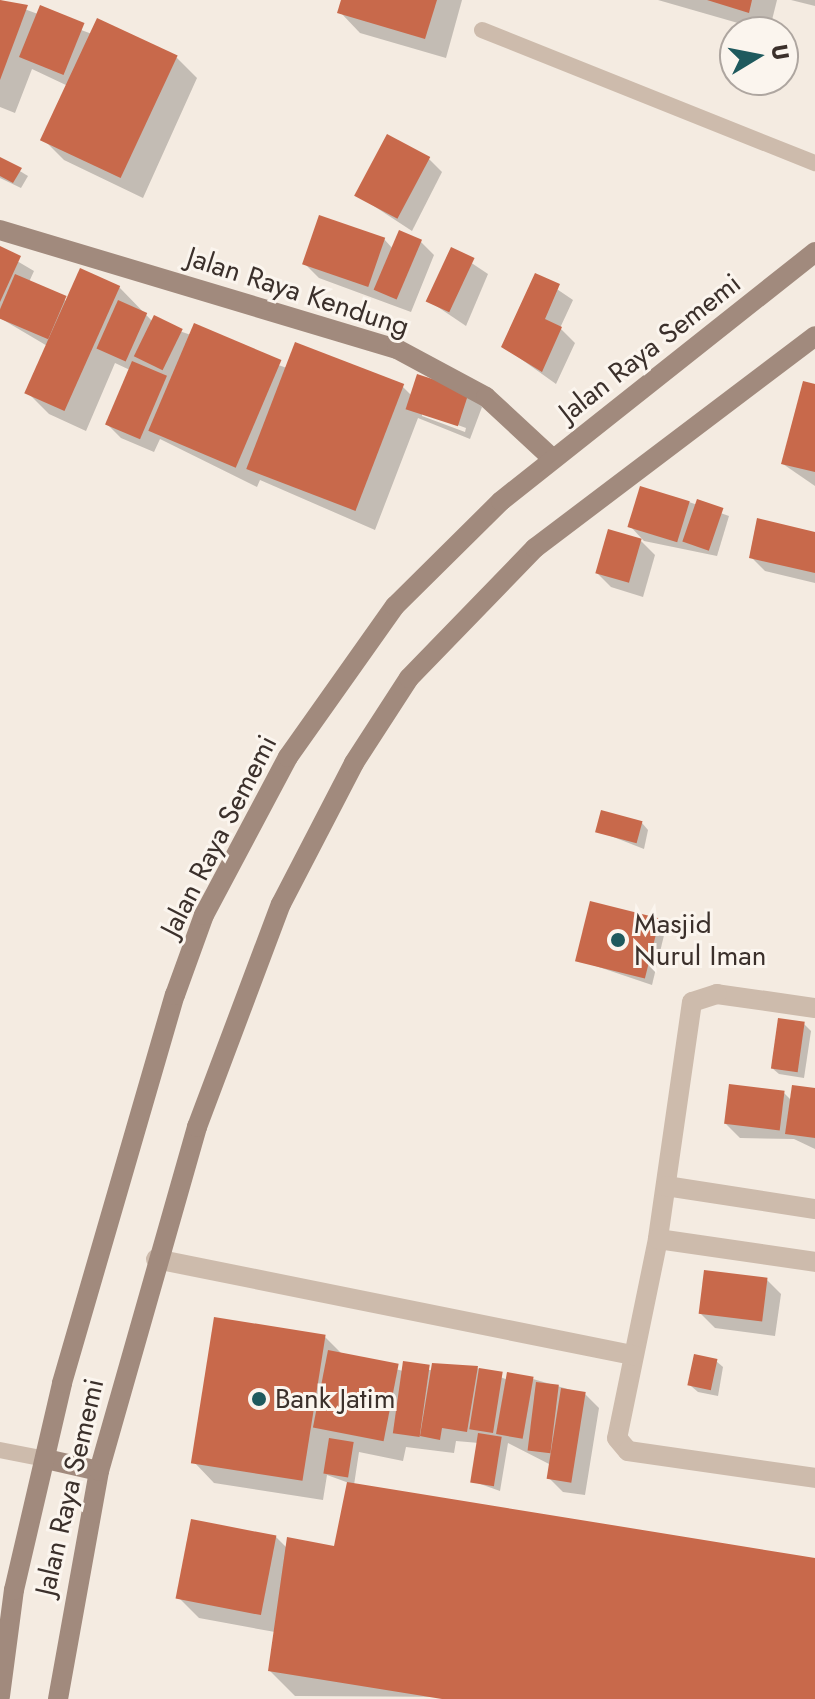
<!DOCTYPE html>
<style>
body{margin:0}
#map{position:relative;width:815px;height:1699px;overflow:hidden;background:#f4ebe1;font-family:Jost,sans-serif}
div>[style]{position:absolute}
.shadow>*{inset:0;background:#0003}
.building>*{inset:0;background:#c8694b;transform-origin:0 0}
.lane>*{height:16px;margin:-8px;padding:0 8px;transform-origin:8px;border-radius:8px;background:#cdbbac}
.street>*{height:20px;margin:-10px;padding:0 10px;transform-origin:10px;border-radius:10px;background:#cdbbac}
.secondary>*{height:20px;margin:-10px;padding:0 10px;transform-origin:10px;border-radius:10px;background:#a18a7d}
.dots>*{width:22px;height:22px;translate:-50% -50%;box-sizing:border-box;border:4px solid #fbf5ee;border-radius:50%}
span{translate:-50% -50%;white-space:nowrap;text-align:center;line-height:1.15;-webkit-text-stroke:6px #fbf5ee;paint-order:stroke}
.street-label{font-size:28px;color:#3b302b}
.poi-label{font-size:28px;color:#3b302b}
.left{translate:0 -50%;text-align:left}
.north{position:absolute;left:719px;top:16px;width:80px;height:80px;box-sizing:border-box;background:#fbf5ee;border:2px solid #aea6a0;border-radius:50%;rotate:80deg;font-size:22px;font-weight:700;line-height:32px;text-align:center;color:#3b302b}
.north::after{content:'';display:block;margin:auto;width:28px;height:36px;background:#1f5a5e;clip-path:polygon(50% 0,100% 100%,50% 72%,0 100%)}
</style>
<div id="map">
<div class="shadow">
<div style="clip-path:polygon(0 0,92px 34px,98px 21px,177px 58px,197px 78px,143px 198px,64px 160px,44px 140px,68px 86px,32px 69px,15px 113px,0 107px)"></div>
<div style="clip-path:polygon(343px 0,462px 0,446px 58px,360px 33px,340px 12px)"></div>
<div style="clip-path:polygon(658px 0,777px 0,769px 32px)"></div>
<div style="clip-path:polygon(815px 0,815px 6px,791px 0)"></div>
<div style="clip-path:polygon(428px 158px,442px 172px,412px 231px,357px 195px)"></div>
<div style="clip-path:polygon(0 159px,28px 176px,21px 188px,0 178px)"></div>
<div style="clip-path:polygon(384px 239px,393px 249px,420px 241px,434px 255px,411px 312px,319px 278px,305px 264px)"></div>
<div style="clip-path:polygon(452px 250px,488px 274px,466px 326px,429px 301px)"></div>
<div style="clip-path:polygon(evenodd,0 251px,34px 271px,29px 282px,68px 302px,119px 287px,153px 322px,287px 368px,402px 386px,412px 396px,467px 393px,482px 407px,470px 439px,418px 418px,375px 530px,260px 480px,257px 487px,160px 439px,154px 452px,121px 438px,107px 424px,130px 370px,115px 363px,86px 431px,49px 414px,29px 394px,49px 347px,0 318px,0 251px,422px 412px,466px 428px,465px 432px,422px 416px,422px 412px)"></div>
<div style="clip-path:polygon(536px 275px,573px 300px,560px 328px,575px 343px,556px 384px,504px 347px)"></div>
<div style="clip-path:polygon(815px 386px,815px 486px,783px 464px)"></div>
<div style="clip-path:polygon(689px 502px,729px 516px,717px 556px,644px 541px,630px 526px)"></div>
<div style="clip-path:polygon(815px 534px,815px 583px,765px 571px,751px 557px)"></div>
<div style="clip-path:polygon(641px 541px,655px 555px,643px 597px,611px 587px,597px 573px)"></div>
<div style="clip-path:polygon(642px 823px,648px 830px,644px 849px,598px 831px)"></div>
<div style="clip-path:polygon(659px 921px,666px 927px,652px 985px,578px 960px)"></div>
<div style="clip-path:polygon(804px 1024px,811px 1031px,804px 1078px,779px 1074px,772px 1068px)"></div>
<div style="clip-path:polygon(815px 1090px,815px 1149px,794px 1139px,740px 1138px,726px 1124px,784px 1093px,792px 1101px)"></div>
<div style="clip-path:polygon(767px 1280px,781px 1294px,775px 1336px,715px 1328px,701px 1314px)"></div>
<div style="clip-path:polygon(325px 1337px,343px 1355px,403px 1371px,477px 1368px,508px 1380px,533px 1379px,585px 1394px,599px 1408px,585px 1495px,563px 1492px,549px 1478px,551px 1465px,508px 1443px,500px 1491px,472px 1481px,479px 1443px,456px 1441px,454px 1453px,406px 1447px,403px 1461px,359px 1452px,354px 1485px,815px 1560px,815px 1699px,295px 1696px,270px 1671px,275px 1632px,199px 1618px,179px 1598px,276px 1537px,287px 1548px,336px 1549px,349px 1483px,327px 1475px,323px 1500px,214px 1483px,194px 1462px)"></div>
<div style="clip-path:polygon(716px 1361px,723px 1367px,718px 1396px,698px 1392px,691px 1386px)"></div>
</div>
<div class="building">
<div style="clip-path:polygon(0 0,28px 5px,0 80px)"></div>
<div style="clip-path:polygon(341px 0,437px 0,425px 39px,337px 13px)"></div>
<div style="clip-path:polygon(707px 0,752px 0,749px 13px)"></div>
<div style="left:40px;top:5px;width:48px;height:56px;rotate:22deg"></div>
<div style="left:97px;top:18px;width:89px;height:135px;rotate:25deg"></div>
<div style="left:387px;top:134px;width:49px;height:70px;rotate:28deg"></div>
<div style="clip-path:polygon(0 157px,22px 168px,13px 183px,0 176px)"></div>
<div style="left:319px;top:215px;width:70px;height:52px;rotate:19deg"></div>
<div style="left:399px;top:230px;width:25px;height:65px;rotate:23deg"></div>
<div style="clip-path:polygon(0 246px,21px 256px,0 302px)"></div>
<div style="left:451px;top:247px;width:26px;height:60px;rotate:25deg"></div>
<div style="left:80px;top:268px;width:44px;height:137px;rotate:24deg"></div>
<div style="clip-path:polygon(535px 273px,560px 284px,545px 319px,562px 327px,542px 372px,501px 347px)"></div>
<div style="left:15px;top:274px;width:56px;height:47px;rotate:23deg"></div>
<div style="left:118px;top:300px;width:32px;height:53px;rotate:24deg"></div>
<div style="left:154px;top:315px;width:32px;height:46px;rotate:26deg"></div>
<div style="left:194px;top:323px;width:95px;height:117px;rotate:23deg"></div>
<div style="left:295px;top:342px;width:117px;height:136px;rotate:21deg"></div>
<div style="left:132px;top:361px;width:38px;height:69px;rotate:23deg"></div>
<div style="left:417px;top:374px;width:55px;height:37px;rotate:18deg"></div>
<div style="clip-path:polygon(803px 381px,815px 384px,815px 472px,781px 464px)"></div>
<div style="left:640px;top:486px;width:52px;height:43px;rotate:17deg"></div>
<div style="left:697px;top:499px;width:28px;height:45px;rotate:19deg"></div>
<div style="clip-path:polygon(757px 518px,815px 532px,815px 573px,749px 558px)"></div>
<div style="left:608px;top:529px;width:35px;height:46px;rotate:16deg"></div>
<div style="left:601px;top:810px;width:43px;height:23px;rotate:15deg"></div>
<div style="left:590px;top:901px;width:72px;height:62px;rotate:14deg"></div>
<div style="left:778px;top:1018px;width:27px;height:51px;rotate:8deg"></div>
<div style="left:729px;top:1084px;width:56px;height:40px;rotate:7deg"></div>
<div style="clip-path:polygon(792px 1085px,815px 1088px,815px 1138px,785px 1134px)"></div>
<div style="left:704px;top:1270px;width:64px;height:44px;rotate:7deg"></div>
<div style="left:214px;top:1317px;width:113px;height:148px;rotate:9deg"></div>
<div style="left:328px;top:1350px;width:72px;height:79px;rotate:11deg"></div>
<div style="left:694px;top:1354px;width:24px;height:32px;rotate:12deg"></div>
<div style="left:403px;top:1361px;width:27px;height:73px;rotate:8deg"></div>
<div style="clip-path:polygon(432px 1363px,478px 1366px,467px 1432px,442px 1428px,440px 1440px,420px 1436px)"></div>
<div style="left:479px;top:1368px;width:24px;height:62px;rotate:9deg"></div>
<div style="left:507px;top:1372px;width:27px;height:63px;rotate:10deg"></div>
<div style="left:536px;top:1382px;width:23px;height:69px;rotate:7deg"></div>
<div style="left:561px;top:1388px;width:25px;height:92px;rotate:9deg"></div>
<div style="left:478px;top:1433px;width:24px;height:50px;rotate:9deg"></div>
<div style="left:329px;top:1438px;width:25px;height:36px;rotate:9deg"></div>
<div style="clip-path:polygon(347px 1482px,815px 1558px,815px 1699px,442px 1699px,268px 1671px,287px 1537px,334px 1546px)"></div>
<div style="left:191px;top:1519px;width:87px;height:81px;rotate:11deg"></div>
</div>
<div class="lane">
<div style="left:482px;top:30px;width:359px;rotate:21.8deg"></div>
<div style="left:0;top:1450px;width:47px;rotate:11.1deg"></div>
</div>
<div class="street">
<div style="left:815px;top:1008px;width:99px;rotate:-171.9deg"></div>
<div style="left:717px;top:994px;width:26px;rotate:162deg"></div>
<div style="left:692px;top:1002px;width:239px;rotate:98.2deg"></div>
<div style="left:658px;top:1239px;width:203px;rotate:101.6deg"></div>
<div style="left:617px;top:1438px;width:17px;rotate:50deg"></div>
<div style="left:628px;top:1451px;width:189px;rotate:8.2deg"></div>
<div style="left:666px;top:1186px;width:151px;rotate:8.8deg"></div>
<div style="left:658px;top:1239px;width:159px;rotate:8.3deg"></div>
<div style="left:156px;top:1259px;width:487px;rotate:11.4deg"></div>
</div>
<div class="secondary">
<div style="left:0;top:230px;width:414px;rotate:16.7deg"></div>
<div style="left:397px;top:349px;width:101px;rotate:28.3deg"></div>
<div style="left:486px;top:397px;width:91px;rotate:42.8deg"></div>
<div style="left:46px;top:1459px;width:54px;rotate:12.8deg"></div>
<div style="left:0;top:1696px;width:107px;rotate:-82.5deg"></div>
<div style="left:14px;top:1590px;width:212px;rotate:-76.9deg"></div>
<div style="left:62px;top:1383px;width:404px;rotate:-73.8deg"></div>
<div style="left:175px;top:995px;width:85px;rotate:-70.1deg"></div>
<div style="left:204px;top:915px;width:179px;rotate:-62deg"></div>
<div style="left:288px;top:757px;width:185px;rotate:-54.7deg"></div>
<div style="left:395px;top:606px;width:149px;rotate:-44.7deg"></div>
<div style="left:501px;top:501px;width:401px;rotate:-38.4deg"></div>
<div style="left:58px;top:1699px;width:232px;rotate:-79.8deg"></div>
<div style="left:99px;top:1471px;width:358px;rotate:-74.1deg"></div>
<div style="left:197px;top:1127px;width:238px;rotate:-69.4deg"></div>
<div style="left:281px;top:904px;width:159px;rotate:-62.6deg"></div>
<div style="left:354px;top:763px;width:101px;rotate:-57.1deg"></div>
<div style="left:409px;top:678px;width:181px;rotate:-45.9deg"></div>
<div style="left:535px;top:548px;width:351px;rotate:-37.1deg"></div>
</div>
<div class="dots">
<div style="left:618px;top:940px;background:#1f5a5e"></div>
<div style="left:259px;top:1399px;background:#1f5a5e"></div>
</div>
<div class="street-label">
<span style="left:298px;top:292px;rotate:18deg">Jalan Raya Kendung</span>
<span style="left:650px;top:348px;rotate:-38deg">Jalan Raya Sememi</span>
<span style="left:219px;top:836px;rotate:-63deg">Jalan Raya Sememi</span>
<span style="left:70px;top:1487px;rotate:-77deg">Jalan Raya Sememi</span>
</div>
<div class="poi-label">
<span class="left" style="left:634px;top:940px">Masjid<br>Nurul Iman</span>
<span class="left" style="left:275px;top:1399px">Bank Jatim</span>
</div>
<div class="north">U</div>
</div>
